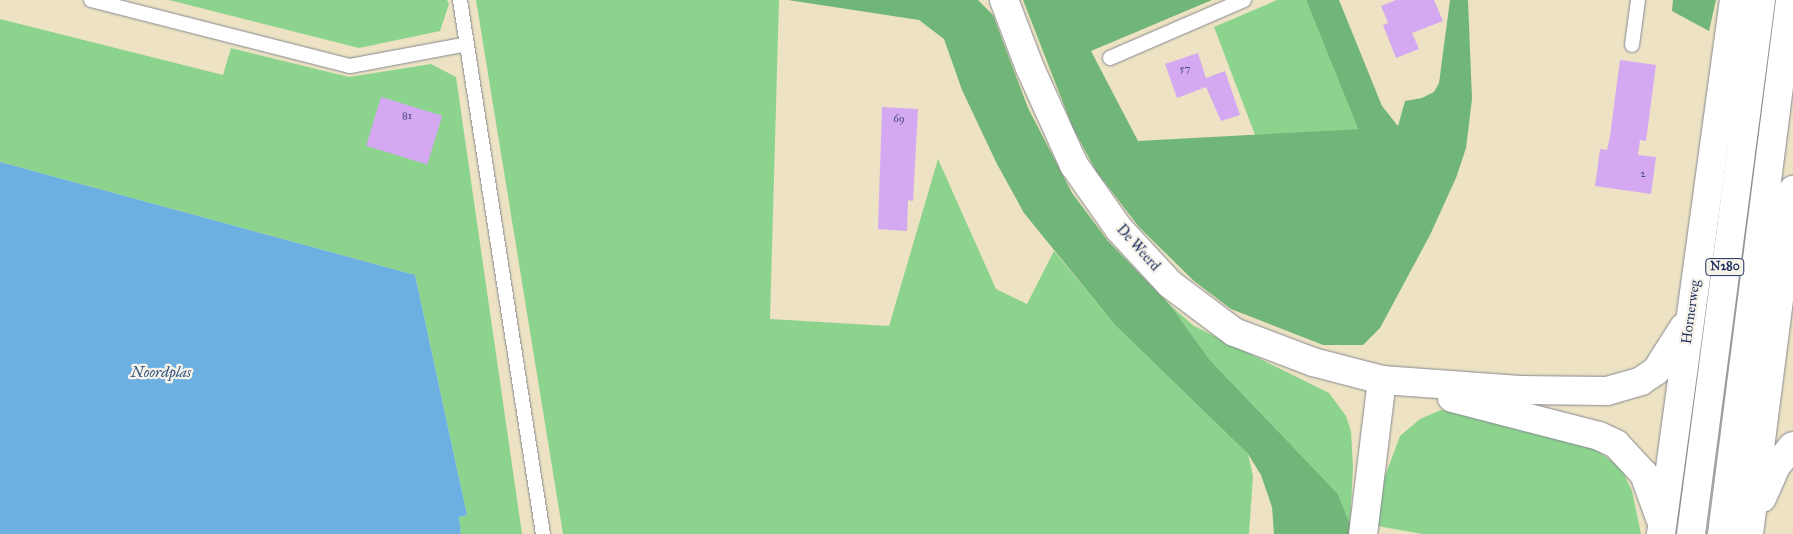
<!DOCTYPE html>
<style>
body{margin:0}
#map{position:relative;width:1793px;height:534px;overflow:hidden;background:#ede2c3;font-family:"IM FELL Great Primer",serif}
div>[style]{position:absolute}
.green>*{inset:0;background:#8cd48e}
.forest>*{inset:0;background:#71b679}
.water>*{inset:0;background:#6bb0e1}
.building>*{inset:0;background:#d4a9f1;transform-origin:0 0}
.roads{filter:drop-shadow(0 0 1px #848890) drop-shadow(0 0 1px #848890)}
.lane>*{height:14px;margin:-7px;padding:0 7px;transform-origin:7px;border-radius:7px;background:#fff}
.street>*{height:28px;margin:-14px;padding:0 14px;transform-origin:14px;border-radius:14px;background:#fff}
.secondary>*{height:28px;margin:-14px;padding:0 14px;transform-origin:14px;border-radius:14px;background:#fff}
.primary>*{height:28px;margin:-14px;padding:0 14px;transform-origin:14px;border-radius:14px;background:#fff}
span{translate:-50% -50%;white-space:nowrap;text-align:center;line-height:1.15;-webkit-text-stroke:4.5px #f7f3e8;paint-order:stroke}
.number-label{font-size:11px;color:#494e83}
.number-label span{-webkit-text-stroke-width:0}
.shield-label span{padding:1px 4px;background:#f7f3e8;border:1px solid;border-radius:4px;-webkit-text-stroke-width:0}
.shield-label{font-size:12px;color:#1b2f5e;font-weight:700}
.street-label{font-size:14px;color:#1b2f5e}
.water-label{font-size:15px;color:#335685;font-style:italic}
</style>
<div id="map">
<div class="green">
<div style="clip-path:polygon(169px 0,447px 0,449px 4px,440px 31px,359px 48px)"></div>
<div style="clip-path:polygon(476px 0,779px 0,770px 319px,889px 326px,938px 159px,996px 289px,1027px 304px,1054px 251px,1115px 325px,1248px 454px,1253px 476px,1249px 534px,563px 534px)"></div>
<div style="clip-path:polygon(1277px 0,1306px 0,1358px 129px,1255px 135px,1214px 27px)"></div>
<div style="clip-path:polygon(0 19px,223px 75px,231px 48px,349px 77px,431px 64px,456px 77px,522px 534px,461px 534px,459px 517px,467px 515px,415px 275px,0 162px)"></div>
<div style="clip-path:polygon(1171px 306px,1194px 326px,1329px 393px,1346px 416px,1351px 431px,1353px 467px,1350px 524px,1338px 494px,1209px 359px)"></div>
<div style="clip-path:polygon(1441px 410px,1490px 419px,1592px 447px,1621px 468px,1632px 491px,1641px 534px,1423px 534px,1377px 526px,1385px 476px,1400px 436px,1420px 419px)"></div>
</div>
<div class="forest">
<div style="clip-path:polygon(788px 0,978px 0,993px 15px,1028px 108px,1072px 193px,1108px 241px,1171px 306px,1209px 359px,1338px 494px,1350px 524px,1349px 534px,1274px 534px,1272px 507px,1261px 475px,1248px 454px,1115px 325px,1024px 213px,997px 164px,962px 90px,944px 39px,919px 20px)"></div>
<div style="clip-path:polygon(1023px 0,1212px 0,1091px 51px,1138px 141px,1358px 129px,1306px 0,1339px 0,1382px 106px,1398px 126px,1405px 101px,1422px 98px,1434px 92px,1439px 83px,1450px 0,1468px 0,1472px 99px,1466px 148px,1456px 178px,1430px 235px,1380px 328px,1363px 345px,1323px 345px,1231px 309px,1194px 281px,1139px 227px,1096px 171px,1073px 128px)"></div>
<div style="clip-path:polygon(1673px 0,1716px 0,1709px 31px,1672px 11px)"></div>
</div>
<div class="water">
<div style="clip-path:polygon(0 162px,415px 275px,467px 515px,459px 517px,461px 534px,0 534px)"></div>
</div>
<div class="building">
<div style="clip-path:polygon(1396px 0,1434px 0,1443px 21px,1412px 33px,1419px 49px,1396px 58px,1383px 25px,1388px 23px,1381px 6px)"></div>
<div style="clip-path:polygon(1198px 53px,1206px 78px,1225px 71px,1240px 115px,1221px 121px,1206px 87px,1177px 98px,1165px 64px)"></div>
<div style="clip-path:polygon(1620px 60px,1656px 65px,1646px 141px,1640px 140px,1638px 155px,1656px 157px,1651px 194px,1595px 186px,1600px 149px,1607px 150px,1610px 136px)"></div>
<div style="left:381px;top:97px;width:64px;height:51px;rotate:17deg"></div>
<div style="clip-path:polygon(882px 107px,918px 109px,913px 201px,908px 200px,907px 231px,878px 229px)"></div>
</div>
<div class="roads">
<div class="lane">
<div style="left:91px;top:0;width:267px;rotate:14.3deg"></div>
<div style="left:350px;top:66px;width:119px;rotate:-10.6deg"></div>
<div style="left:460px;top:0;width:540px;rotate:81.17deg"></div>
<div style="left:1632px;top:45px;width:45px;rotate:-82.4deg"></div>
<div style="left:1110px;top:58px;width:146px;rotate:-23.4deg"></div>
</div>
<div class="street">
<div style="left:1004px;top:0;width:73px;rotate:69.1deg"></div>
<div style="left:1030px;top:68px;width:107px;rotate:65.6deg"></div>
<div style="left:1074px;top:165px;width:78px;rotate:54.9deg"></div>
<div style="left:1119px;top:229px;width:75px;rotate:47.2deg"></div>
<div style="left:1170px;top:284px;width:80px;rotate:36.9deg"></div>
<div style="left:1234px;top:332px;width:85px;rotate:20.8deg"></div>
<div style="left:1313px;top:362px;width:71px;rotate:14.6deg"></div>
<div style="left:1382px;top:380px;width:155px;rotate:97deg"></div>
</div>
<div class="secondary">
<div style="left:1382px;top:380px;width:138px;rotate:4.1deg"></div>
<div style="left:1520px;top:390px;width:87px;rotate:0.7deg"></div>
<div style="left:1607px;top:391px;width:35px;rotate:-16deg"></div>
<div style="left:1641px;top:381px;width:18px;rotate:-34deg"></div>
<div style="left:1656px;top:371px;width:52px;rotate:-57.5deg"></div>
<div style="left:1452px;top:398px;width:152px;rotate:14.5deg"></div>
<div style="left:1599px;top:436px;width:19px;rotate:25deg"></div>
<div style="left:1616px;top:444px;width:41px;rotate:47deg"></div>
<div style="left:1644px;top:474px;width:47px;rotate:70deg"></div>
<div style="left:1762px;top:498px;width:35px;rotate:-66deg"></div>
<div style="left:1776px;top:466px;width:26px;rotate:-50deg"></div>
<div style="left:1661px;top:534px;width:539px;rotate:-82.22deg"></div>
<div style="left:1749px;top:534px;width:347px;rotate:-82.7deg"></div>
</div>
<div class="primary">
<div style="left:1691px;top:534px;width:539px;rotate:-82.53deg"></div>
<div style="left:1722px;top:534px;width:538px;rotate:-82.74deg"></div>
</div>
</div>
<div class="number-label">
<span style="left:1185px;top:69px">57</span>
<span style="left:407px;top:116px">81</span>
<span style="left:899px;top:119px">69</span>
<span style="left:1643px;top:174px">2</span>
</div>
<div class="shield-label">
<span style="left:1725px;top:267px">N280</span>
</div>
<div class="street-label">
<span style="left:1138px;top:248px;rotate:48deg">De Weerd</span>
<span style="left:1691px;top:312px;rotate:-82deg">Hornerweg</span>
</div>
<div class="water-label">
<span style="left:161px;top:373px">Noordplas</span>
</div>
</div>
